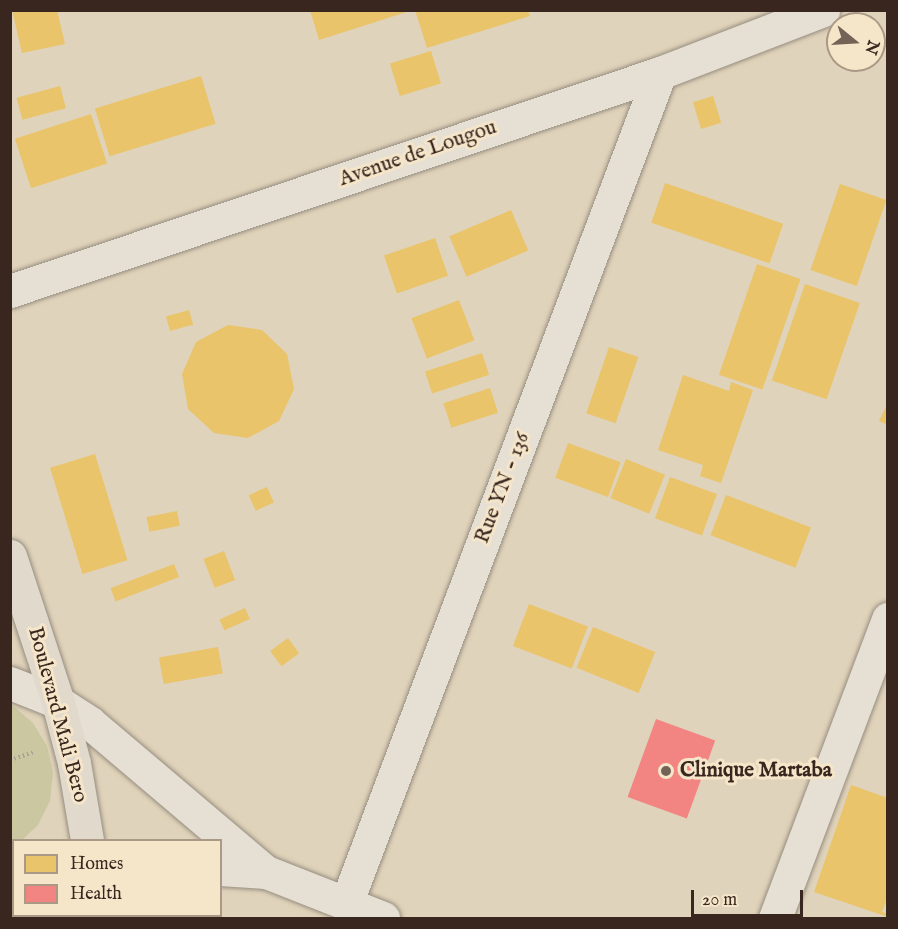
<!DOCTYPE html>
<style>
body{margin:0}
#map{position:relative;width:898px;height:929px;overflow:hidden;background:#e0d3bb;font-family:"IM FELL English",serif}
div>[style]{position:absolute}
.green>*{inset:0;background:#cbc7a0}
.homes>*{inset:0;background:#e9c46a;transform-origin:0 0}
.health>*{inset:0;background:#f28482;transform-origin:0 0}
.path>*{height:4px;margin-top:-2px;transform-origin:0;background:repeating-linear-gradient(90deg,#a8a197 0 1.5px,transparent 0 4.5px)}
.roads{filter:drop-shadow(0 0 2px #968d7f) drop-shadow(0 0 2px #968d7f)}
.street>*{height:33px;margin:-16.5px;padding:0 16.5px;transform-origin:16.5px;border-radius:16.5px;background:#e6dfd3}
.secondary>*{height:33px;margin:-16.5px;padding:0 16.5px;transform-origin:16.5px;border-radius:16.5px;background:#e6dfd3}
.primary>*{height:33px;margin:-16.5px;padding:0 16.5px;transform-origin:16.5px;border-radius:16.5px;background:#e1d9cc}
.dots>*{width:16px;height:16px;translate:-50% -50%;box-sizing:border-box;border:3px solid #f5e5c9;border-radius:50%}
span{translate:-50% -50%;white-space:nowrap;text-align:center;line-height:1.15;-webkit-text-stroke:6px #f5e5c9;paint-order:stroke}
.street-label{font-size:21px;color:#39271f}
.poi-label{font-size:21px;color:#39271f;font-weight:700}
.left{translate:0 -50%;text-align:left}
.frame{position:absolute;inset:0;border:12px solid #39271f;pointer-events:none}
.legend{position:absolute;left:12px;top:839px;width:210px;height:78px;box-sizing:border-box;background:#f5e5c9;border:2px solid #aa9985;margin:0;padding:8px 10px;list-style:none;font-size:18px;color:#39271f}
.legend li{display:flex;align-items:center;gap:12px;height:30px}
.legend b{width:30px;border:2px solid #aa9985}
.north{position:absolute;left:826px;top:12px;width:60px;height:60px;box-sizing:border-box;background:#f5e5c9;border:2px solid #aa9985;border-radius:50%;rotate:108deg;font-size:16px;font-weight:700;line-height:24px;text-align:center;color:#39271f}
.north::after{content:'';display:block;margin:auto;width:21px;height:27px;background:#736356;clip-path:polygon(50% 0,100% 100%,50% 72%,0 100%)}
.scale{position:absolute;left:691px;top:890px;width:112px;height:27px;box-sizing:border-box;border:3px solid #39271f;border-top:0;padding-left:8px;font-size:18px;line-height:21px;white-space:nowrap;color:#39271f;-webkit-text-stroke:4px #f5e5c9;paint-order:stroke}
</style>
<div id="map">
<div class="green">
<div style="clip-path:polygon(11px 704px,33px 723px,47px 746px,53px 773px,50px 801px,38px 825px,22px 840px,14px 840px,13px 847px,11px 848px)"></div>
</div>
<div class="homes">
<div style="clip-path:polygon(12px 10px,57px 10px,65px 44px,22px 53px)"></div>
<div style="clip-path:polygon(310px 10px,410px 10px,410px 11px,319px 40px)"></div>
<div style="clip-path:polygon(415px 10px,528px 10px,530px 16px,427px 48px)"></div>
<div style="left:431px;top:51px;width:34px;height:43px;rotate:73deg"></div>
<div style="left:201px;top:76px;width:50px;height:111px;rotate:73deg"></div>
<div style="left:60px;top:86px;width:23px;height:45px;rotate:75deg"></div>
<div style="left:713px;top:96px;width:28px;height:21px;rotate:73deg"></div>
<div style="left:91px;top:114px;width:52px;height:80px;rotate:72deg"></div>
<div style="left:665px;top:183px;width:125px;height:42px;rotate:19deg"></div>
<div style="left:840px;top:184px;width:49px;height:91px;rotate:19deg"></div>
<div style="left:511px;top:210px;width:44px;height:67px;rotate:67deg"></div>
<div style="left:435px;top:238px;width:40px;height:54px;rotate:71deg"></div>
<div style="left:757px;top:264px;width:46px;height:117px;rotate:19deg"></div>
<div style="left:805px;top:284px;width:58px;height:102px;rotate:19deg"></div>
<div style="left:459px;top:300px;width:43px;height:51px;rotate:69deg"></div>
<div style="left:189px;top:310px;width:15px;height:24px;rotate:74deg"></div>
<div style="clip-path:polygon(228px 325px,262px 330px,287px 354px,294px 389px,279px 421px,248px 438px,214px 433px,188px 409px,182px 374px,196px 342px)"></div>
<div style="left:609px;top:347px;width:31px;height:70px;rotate:19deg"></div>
<div style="left:482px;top:353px;width:23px;height:60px;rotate:72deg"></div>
<div style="clip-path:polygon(683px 375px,729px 391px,731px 382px,753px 390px,721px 483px,700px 476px,703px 465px,658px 450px)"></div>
<div style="left:490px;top:388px;width:26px;height:49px;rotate:72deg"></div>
<div style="clip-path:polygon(888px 402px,888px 425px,879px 421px)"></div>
<div style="left:568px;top:443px;width:56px;height:37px;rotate:20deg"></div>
<div style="left:95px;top:454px;width:111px;height:47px;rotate:73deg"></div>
<div style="left:626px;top:459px;width:42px;height:42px;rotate:22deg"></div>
<div style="left:670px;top:477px;width:50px;height:44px;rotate:20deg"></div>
<div style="left:267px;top:487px;width:17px;height:20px;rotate:66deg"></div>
<div style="left:726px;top:495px;width:91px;height:43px;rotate:21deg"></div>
<div style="left:177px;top:511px;width:15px;height:31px;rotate:79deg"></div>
<div style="left:224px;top:551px;width:31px;height:22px;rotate:69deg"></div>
<div style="left:174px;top:564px;width:14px;height:68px;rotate:69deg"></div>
<div style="left:529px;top:604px;width:63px;height:45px;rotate:21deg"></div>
<div style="left:245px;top:608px;width:12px;height:28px;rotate:66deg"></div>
<div style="left:593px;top:627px;width:67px;height:44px;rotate:22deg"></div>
<div style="left:288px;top:638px;width:19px;height:22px;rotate:54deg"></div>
<div style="left:218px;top:647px;width:27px;height:60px;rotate:80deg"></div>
<div style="clip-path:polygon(851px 785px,888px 798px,888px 896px,882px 912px,888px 914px,888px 917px,814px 892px)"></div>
</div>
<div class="health">
<div style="left:656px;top:719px;width:63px;height:83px;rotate:20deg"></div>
</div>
<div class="path">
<div style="left:10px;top:760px;width:26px;rotate:-18deg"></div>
</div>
<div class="roads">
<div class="street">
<div style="left:10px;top:291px;width:686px;rotate:-18.54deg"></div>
<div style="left:660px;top:73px;width:175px;rotate:-21.1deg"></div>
<div style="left:346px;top:904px;width:888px;rotate:-69.3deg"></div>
<div style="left:775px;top:918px;width:320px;rotate:-69.3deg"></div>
</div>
<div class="secondary">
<div style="left:10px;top:683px;width:52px;rotate:21.6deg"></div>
<div style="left:58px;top:702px;width:38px;rotate:33deg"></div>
<div style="left:90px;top:723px;width:231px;rotate:40.3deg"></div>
<div style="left:220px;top:869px;width:46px;rotate:3.7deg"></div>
<div style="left:266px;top:872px;width:126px;rotate:21.5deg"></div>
<div style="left:10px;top:918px;width:12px"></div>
<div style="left:61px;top:918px;width:19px;rotate:-6deg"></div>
</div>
<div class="primary">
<div style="left:10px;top:556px;width:154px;rotate:71.8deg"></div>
<div style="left:58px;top:702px;width:63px;rotate:75.3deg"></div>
<div style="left:74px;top:763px;width:78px;rotate:80.4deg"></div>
<div style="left:91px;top:918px;width:2px;rotate:-90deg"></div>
</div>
</div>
<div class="dots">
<div style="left:666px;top:771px;background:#736356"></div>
</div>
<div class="street-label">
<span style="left:418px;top:154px;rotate:-19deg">Avenue de Lougou</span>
<span style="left:503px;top:488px;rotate:-69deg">Rue YN - 136</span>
<span style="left:57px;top:715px;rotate:75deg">Boulevard Mali Bero</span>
</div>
<div class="poi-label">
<span class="left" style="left:680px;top:771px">Clinique Martaba</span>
</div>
<div class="frame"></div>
<ul class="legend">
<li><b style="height:16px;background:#e9c46a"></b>Homes</li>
<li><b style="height:16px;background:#f28482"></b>Health</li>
</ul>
<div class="north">N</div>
<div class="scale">20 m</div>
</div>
